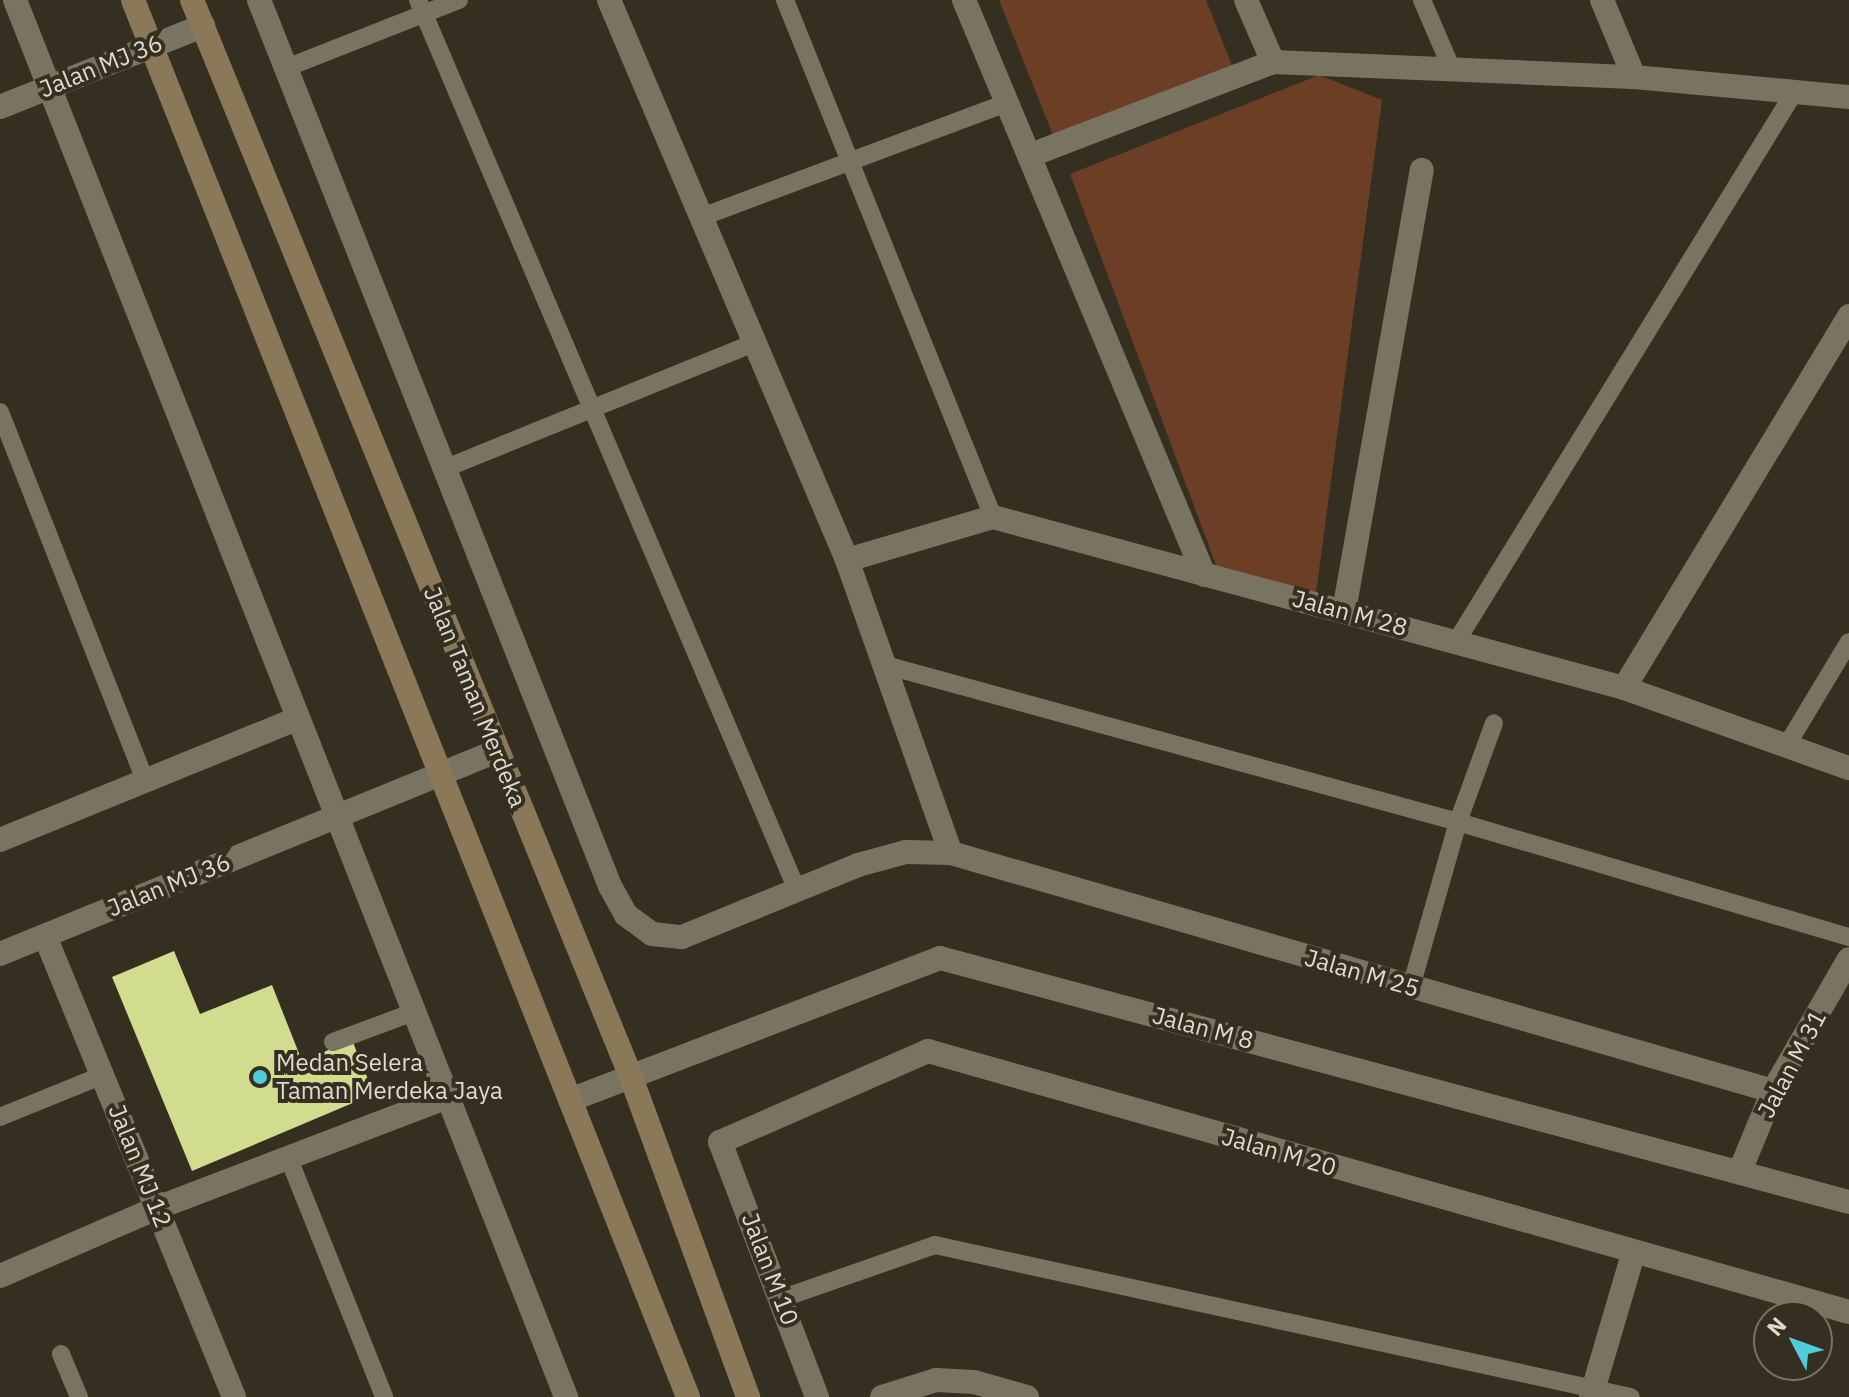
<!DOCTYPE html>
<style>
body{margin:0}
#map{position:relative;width:1849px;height:1397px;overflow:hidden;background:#342f20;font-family:"IBM Plex Sans",sans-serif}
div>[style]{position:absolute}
.green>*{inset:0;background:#6c3e26}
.building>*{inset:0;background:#d1dc8e}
.service>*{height:18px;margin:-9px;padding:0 9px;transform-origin:9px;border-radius:9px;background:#797362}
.minor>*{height:24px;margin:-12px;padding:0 12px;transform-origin:12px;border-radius:12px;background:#797362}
.secondary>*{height:24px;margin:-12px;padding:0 12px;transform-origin:12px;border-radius:12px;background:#8b7859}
.dots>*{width:22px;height:22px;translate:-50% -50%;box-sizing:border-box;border:4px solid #342f20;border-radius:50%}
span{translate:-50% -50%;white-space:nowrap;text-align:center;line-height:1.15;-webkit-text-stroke:8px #342f20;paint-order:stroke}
.street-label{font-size:24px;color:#dddad0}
.poi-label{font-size:24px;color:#dddad0}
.left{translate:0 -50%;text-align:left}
.north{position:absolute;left:1753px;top:1301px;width:80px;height:80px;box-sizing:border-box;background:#342f20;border:2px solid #787366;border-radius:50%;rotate:311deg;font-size:22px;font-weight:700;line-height:32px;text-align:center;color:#dddad0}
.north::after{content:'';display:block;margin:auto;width:28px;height:36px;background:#52cbda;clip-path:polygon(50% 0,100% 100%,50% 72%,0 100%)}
</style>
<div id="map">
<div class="green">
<div style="clip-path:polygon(999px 0,1206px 0,1233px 68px,1055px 140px)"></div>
<div style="clip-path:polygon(1319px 75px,1382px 100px,1316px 593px,1216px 565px,1070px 174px)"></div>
</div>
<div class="building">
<div style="clip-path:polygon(174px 951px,200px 1014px,272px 985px,302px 1061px,352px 1040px,374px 1094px,192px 1171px,112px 977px)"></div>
</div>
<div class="service">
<div style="left:418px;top:0;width:967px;rotate:66.93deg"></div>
<div style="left:785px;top:0;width:557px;rotate:68.08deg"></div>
<div style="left:1422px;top:0;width:78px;rotate:66.7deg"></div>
<div style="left:286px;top:68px;width:186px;rotate:-21.5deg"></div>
<div style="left:699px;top:218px;width:329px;rotate:-20.5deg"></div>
<div style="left:0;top:412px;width:396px;rotate:68.5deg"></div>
<div style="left:446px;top:468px;width:330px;rotate:-22.1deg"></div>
<div style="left:1456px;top:642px;width:647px;rotate:-58.4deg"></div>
<div style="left:885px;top:665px;width:594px;rotate:15.32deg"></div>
<div style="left:1458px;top:822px;width:408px;rotate:16.4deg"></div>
<div style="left:1787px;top:745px;width:120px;rotate:-59deg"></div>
<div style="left:1411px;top:987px;width:172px;rotate:-74.1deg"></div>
<div style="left:1458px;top:822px;width:105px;rotate:-70deg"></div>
<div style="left:333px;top:1042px;width:86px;rotate:-20.3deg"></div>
<div style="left:0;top:1117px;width:111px;rotate:-22.2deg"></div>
<div style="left:289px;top:1159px;width:256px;rotate:68.2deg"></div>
<div style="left:783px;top:1298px;width:161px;rotate:-19.2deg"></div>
<div style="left:935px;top:1245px;width:712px;rotate:12.32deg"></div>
<div style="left:61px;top:1354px;width:47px;rotate:67.3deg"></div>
</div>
<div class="minor">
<div style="left:15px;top:0;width:1502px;rotate:68.47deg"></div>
<div style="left:259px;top:0;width:953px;rotate:68.39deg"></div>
<div style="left:610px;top:886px;width:33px;rotate:61deg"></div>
<div style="left:626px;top:915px;width:32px;rotate:36deg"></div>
<div style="left:652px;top:934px;width:30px;rotate:6deg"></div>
<div style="left:682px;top:937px;width:190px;rotate:-22.2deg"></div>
<div style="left:858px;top:865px;width:50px;rotate:-15.2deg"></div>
<div style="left:906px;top:852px;width:45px;rotate:1.3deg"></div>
<div style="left:951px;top:853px;width:856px;rotate:16.15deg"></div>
<div style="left:609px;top:0;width:608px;rotate:66.97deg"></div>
<div style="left:847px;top:560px;width:311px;rotate:70.5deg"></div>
<div style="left:964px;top:0;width:623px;rotate:67.34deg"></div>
<div style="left:1246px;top:0;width:68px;rotate:66.5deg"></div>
<div style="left:1602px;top:0;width:83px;rotate:67.4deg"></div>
<div style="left:0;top:107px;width:219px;rotate:-21.8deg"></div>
<div style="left:1031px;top:155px;width:259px;rotate:-21deg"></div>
<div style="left:1273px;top:62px;width:361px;rotate:2.4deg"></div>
<div style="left:1634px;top:77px;width:216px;rotate:5.3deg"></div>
<div style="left:847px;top:560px;width:152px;rotate:-16.4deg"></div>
<div style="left:993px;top:517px;width:654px;rotate:15.16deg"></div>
<div style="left:1624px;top:688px;width:239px;rotate:19.6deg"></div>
<div style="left:1344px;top:611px;width:448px;rotate:-80deg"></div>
<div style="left:1624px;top:688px;width:435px;rotate:-58.8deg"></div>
<div style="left:0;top:840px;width:321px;rotate:-22.2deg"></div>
<div style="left:45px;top:936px;width:498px;rotate:67.7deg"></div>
<div style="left:0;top:954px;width:537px;rotate:-22.22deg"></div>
<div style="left:570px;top:1100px;width:396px;rotate:-21deg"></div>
<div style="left:940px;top:958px;width:941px;rotate:15.03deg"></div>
<div style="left:1740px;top:1171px;width:87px;rotate:-67.6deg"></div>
<div style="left:1773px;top:1091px;width:152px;rotate:-60.1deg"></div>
<div style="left:0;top:1276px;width:171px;rotate:-23.4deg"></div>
<div style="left:157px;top:1208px;width:311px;rotate:-20.9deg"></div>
<div style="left:817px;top:1397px;width:273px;rotate:-110.8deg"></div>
<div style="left:720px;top:1142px;width:227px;rotate:-23.6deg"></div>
<div style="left:928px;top:1051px;width:957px;rotate:15.82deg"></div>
<div style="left:882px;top:1397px;width:57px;rotate:-17.5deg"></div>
<div style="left:936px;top:1380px;width:38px;rotate:3deg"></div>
<div style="left:974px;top:1382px;width:55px;rotate:15.8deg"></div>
<div style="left:1591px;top:1397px;width:149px;rotate:-73.6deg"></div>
</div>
<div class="secondary">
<div style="left:133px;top:0;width:1503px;rotate:68.33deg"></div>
<div style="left:192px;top:0;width:1163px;rotate:67.82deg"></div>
<div style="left:631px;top:1077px;width:341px;rotate:69.9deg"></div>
</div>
<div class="dots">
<div style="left:260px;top:1077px;background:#52cbda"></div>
</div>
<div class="street-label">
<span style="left:101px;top:66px;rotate:-22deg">Jalan MJ 36</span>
<span style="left:1350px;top:613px;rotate:15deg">Jalan M 28</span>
<span style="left:475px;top:697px;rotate:68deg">Jalan Taman Merdeka</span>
<span style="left:169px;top:885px;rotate:-22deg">Jalan MJ 36</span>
<span style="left:1362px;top:973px;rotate:16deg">Jalan M 25</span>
<span style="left:1203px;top:1028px;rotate:15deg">Jalan M 8</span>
<span style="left:1792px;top:1064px;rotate:-62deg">Jalan M 31</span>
<span style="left:1279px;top:1152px;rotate:16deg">Jalan M 20</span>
<span style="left:140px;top:1166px;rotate:68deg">Jalan MJ 12</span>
<span style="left:770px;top:1269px;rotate:69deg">Jalan M 10</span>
</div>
<div class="poi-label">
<span class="left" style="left:276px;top:1077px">Medan Selera<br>Taman Merdeka Jaya</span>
</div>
<div class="north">N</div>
</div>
